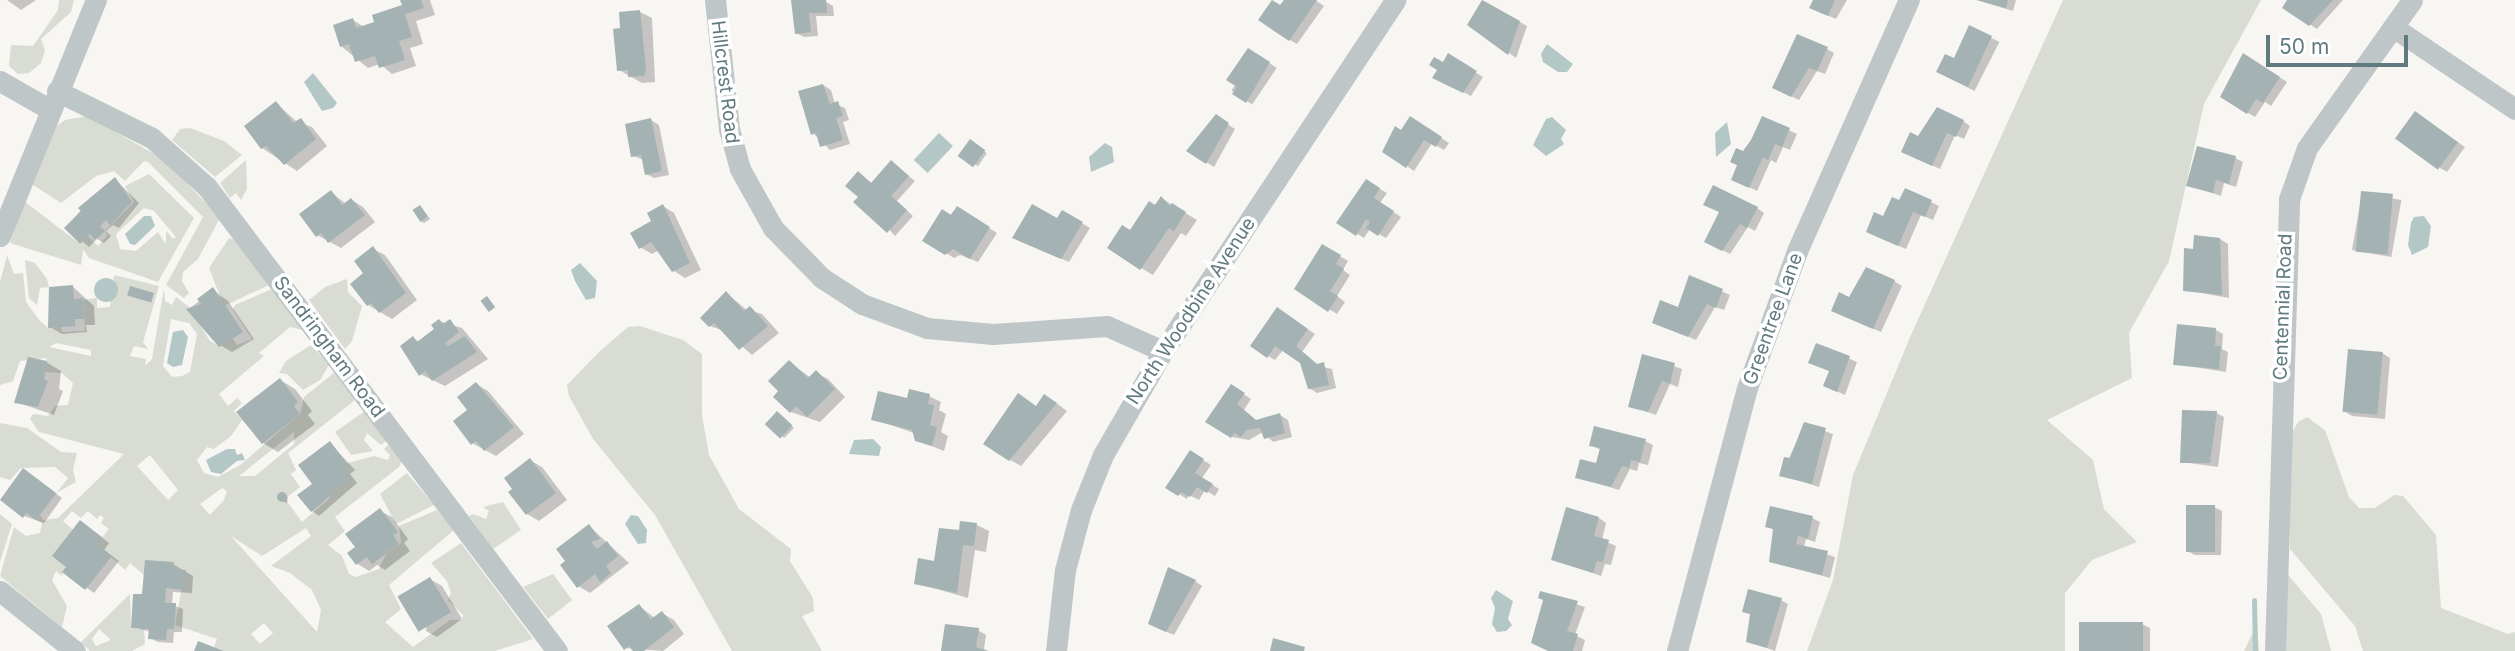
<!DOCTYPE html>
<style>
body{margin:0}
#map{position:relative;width:2515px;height:651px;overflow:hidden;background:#f7f6f3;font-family:Inter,sans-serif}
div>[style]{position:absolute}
.green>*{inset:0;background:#d8dcd2}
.water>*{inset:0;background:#b4c7c7;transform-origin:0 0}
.round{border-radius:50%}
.shadow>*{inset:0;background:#0003;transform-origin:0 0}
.stream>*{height:5px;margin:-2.5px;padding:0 2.5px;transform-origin:2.5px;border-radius:2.5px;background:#b4c7c7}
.building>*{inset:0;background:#a4b2b3;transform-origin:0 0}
.minor>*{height:21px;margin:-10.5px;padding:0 10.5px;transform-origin:10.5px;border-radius:10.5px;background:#bfc6c8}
span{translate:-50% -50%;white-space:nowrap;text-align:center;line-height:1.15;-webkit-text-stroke:7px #fff;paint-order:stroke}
.street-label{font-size:19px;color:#617a7f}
.scale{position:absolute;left:2266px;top:35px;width:142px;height:32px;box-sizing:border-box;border:4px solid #617a7f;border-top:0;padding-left:9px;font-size:21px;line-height:24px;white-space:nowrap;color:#617a7f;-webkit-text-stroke:5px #fff;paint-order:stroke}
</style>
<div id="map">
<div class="green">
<div style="clip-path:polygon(59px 0,74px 0,71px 12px,41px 39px,45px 50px,41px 63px,29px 73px,18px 74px,9px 66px,11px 45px,33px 46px,58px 10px)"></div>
<div style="clip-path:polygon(2063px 0,2261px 0,2204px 104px,2169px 261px,2129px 333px,2132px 378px,2047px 420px,2093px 460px,2104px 509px,2137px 542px,2092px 560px,2065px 593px,2065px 651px,1807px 651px,1833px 580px,1853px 475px,1911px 335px)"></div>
<div style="clip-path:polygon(87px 116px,165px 160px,220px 218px,198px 259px,183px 272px,182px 281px,189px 293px,184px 298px,166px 285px,203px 217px,148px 162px,144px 161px,125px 181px,114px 171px,96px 176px,61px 203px,30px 183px,54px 128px,65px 120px)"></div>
<div style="clip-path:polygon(190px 128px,224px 141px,242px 155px,215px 177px,172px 140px,180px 129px)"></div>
<div style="clip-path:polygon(246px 160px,247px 189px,241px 200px,236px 193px,230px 198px,220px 183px)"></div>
<div style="clip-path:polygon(evenodd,149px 174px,194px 218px,158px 282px,89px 258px,83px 249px,81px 265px,10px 243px,24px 201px,80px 244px,88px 236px,98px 246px,108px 235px,105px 231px,134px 202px,125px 186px,149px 174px,144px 208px,154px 211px,176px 237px,173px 239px,166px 231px,166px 244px,158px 232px,136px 251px,120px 249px,116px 234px,144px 208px)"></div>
<div style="clip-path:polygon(229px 238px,235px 240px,269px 285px,224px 306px,209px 268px)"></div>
<div style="clip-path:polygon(evenodd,7px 255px,14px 274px,23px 273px,26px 302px,40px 321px,48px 328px,61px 327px,62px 332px,85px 331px,83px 300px,97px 298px,97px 308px,110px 307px,114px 275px,159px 286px,143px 342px,148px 349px,134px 346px,130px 356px,146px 359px,145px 366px,152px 359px,164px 288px,165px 301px,172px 305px,176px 297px,189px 307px,210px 341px,219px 346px,227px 340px,233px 339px,237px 345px,252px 339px,233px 310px,235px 305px,272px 289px,303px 330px,290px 327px,259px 353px,264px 356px,219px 394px,228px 406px,237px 398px,242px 403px,234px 411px,242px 420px,231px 436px,214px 449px,207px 447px,197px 460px,204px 473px,218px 477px,240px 465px,300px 414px,304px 397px,335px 372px,355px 400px,288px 453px,296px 470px,291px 474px,300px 487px,287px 497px,280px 492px,278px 501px,286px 500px,302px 522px,329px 499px,347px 463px,374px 456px,388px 460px,390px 455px,384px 449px,389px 444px,402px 461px,399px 467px,335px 517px,345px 531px,328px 545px,342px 556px,349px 574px,356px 577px,379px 569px,386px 554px,401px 543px,399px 526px,437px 510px,454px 530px,389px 585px,401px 609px,385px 622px,413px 647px,450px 620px,462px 620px,463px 615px,448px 600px,451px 593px,447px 581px,431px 563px,461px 543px,533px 639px,495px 651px,224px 651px,214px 647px,217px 639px,175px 625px,185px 570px,173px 569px,174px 563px,144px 575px,130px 563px,125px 570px,97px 544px,109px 529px,101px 523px,104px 518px,100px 515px,97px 519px,88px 511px,81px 518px,72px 511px,63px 521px,73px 530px,66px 567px,62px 576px,56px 571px,52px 580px,67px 606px,62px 627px,0 576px,14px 527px,26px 536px,40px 533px,42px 523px,36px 520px,68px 478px,55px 467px,21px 468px,10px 480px,0 477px,0 423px,27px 428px,61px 452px,77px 453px,73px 470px,76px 482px,58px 492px,40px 515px,43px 520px,58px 518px,124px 454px,39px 432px,30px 419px,33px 414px,48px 416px,55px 406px,68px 405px,73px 383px,62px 373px,44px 372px,47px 358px,20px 361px,13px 381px,0 385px,0 282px,7px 255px,171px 319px,189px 323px,197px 334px,190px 372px,182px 376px,172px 377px,163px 366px,171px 319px,7px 255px,56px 343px,91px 350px,91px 356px,49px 347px,56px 343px,7px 255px,294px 432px,294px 444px,255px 476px,239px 476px,294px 432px,7px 255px,150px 455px,178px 490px,168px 500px,137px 466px,150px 455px,7px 255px,222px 488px,227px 491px,224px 500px,210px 515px,200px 504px,222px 488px,7px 255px,306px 528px,311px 536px,271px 566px,290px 573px,312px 590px,321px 610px,317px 632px,231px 536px,262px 556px,306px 528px,7px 255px,264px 623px,273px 633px,260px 644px,251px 634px,264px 623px)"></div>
<div style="clip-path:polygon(25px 260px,35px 263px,47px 279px,49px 287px,40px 288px,37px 305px,29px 298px)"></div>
<div style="clip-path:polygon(347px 279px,348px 292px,362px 306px,352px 341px,345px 349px,309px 300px,325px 287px)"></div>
<div style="clip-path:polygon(640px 326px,683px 340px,702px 354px,702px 415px,709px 455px,739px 509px,791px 549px,790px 561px,813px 598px,814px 611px,802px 616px,822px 651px,732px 651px,655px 515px,593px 439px,569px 396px,567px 385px,600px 351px,628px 327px)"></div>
<div style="clip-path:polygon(311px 345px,329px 365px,320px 380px,303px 390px,287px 374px,279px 373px,286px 361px)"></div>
<div style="clip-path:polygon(365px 411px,386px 441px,381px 445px,367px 433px,364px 440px,373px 451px,351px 455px,335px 432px)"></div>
<div style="clip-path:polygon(2307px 417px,2325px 430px,2349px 497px,2359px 508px,2375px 508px,2394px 495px,2403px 496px,2436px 535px,2441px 608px,2508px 634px,2515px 632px,2515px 651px,2363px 651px,2355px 626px,2290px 549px,2289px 438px,2298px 422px)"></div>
<div style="clip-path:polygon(407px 473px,434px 505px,396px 524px,380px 494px)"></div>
<div style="clip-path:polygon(503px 502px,521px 530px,493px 549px,469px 516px,473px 514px,486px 519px,489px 511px,483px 507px)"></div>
<div style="clip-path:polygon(0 514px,12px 524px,0 562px)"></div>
<div style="clip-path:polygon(2283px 569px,2321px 614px,2331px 651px,2284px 651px)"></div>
<div style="clip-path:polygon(553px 574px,572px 600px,548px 619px,523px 587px)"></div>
<div style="clip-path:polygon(evenodd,130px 594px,131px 628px,144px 629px,145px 644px,132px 651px,90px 651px,81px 642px,130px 594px,99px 629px,111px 640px,96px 646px,92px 639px,99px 629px)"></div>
<div style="clip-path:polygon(2257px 624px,2259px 651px,2244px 651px)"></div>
</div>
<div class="water">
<div style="clip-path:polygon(1547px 44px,1573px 64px,1567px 72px,1558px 72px,1543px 62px,1541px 54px)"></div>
<div style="clip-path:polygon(313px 73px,337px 103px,333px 108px,322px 111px,304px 82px)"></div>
<div style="clip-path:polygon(1552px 117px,1566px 130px,1561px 139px,1564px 144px,1546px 156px,1533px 145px,1546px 119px)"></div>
<div style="clip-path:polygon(1727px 122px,1731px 144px,1716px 157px,1715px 133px)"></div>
<div style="left:939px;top:133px;width:19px;height:37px;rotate:43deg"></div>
<div style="clip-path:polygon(1105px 143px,1112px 147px,1114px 162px,1091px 172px,1089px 157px)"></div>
<div style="clip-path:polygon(144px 216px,151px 216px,155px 226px,135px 245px,130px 244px,125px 234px)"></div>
<div style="clip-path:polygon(2424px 216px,2431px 226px,2428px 247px,2412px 255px,2408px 245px,2411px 223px,2414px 217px)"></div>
<div style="clip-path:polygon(580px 263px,597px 281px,595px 298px,586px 300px,575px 281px,571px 270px)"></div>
<div class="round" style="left:94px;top:278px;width:24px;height:24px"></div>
<div style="clip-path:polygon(183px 330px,188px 337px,182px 365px,173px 367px,167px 363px,173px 332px)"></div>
<div style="clip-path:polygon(873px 439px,881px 447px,879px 456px,849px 454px,854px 440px)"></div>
<div style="clip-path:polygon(227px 449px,235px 449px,237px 455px,242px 453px,245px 460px,237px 461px,221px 474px,211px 472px,206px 460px)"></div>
<div style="clip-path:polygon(631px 515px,638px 516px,647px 530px,646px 543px,638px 544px,625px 524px)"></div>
<div style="clip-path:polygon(1496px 590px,1513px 601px,1508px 619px,1512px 625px,1506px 631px,1497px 632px,1492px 624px,1495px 608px,1491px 598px)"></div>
</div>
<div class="shadow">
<div style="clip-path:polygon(7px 0,36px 0,21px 10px)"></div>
<div style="clip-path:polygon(402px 0,430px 0,435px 15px,416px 21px,423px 44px,410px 48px,416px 66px,392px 74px,380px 64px,368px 68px,341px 46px,353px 20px,364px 27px,376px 23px,404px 6px)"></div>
<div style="clip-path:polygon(792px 0,823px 0,833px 6px,834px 16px,816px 16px,818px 36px,804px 37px,796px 33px)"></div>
<div style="clip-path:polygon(1286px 0,1315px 0,1324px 6px,1297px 44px,1290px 40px,1281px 7px)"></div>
<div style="clip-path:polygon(1815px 0,1847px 0,1836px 19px,1819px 12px)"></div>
<div style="clip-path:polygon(1976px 0,2016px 0,2013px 11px)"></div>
<div style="clip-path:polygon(2290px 0,2343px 0,2317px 29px,2284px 8px)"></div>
<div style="clip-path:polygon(1484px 1px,1527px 26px,1516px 58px,1470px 24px)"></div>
<div style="clip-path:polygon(640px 12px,652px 18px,655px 82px,642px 83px,619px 70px,622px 30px)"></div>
<div style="left:1970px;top:27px;width:33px;height:55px;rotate:27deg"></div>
<div style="clip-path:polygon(1827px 49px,1834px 53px,1825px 74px,1817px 71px,1799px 100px,1782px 92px)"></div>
<div style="left:1256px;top:54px;width:25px;height:44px;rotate:34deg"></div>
<div style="clip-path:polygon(2244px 55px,2287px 82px,2271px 106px,2265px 102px,2255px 117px,2248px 113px)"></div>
<div style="clip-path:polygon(1449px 56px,1483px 77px,1471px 96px,1442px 82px)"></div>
<div style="clip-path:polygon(823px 85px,831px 90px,835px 104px,845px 108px,849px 120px,843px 122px,850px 144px,830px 150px,813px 133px)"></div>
<div style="clip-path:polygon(276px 103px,297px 122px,312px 127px,327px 146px,297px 171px,262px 148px)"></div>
<div style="clip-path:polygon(1216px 117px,1235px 129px,1214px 167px,1189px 151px)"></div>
<div style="clip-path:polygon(1763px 118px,1797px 134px,1790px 150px,1783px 147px,1776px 163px,1771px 160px,1757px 191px,1741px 183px,1744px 154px)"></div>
<div style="clip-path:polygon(2423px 118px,2465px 147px,2447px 172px,2440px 168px)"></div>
<div style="clip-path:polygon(651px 120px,659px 125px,669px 175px,654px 178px,646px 174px,644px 160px,633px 156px)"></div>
<div style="clip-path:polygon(1963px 121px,1970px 126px,1964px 139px,1955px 135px,1940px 169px,1910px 155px,1919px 138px)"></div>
<div style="clip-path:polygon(1418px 123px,1449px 143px,1444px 150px,1432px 143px,1414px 171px,1407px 166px,1402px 132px)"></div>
<div style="left:970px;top:142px;width:20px;height:16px;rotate:33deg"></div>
<div style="clip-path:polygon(2235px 158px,2243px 162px,2236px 187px,2224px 183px,2221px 196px,2188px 185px)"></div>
<div style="clip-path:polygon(892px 163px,915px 181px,897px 201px,913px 216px,895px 236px,860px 197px,859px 174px,873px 184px)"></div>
<div style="clip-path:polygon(115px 179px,139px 203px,119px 228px,113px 225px,106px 231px,111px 236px,104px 243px,97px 239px,89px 247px,66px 228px,92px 197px)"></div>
<div style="clip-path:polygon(1366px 181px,1387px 193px,1380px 203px,1401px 217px,1386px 238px,1370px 229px,1364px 238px,1339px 223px)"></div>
<div style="clip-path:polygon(331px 192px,346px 204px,352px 200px,363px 207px,375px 222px,341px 248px,317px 235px)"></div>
<div style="left:2362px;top:193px;width:40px;height:58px;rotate:10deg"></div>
<div style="clip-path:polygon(1161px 198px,1197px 220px,1186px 236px,1181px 233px,1153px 275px,1141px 268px,1131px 232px)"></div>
<div style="clip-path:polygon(1931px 202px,1939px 206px,1933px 220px,1921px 215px,1906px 249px,1875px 236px,1900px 203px)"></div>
<div style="clip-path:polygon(663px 206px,674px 213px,701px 270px,685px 278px,674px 271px,659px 250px,652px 254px,640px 247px)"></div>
<div style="clip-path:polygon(421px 207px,430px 219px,424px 223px,420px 221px)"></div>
<div style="clip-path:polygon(957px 208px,997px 233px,978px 262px,960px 255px,954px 258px,925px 240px)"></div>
<div style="clip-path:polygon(1757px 208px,1764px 213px,1755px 231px,1748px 227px,1730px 254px,1714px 246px)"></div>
<div style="clip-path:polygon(1063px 212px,1090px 228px,1069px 262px,1022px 242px,1058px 221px)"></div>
<div style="clip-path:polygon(2220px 239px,2228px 244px,2229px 298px,2185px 290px,2195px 250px)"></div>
<div style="clip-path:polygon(1323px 246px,1348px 261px,1343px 270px,1350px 275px,1337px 296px,1345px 302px,1337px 314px,1296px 289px)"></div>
<div style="clip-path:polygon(373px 249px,385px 255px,417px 300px,392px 319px,368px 305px,366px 273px)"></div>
<div style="clip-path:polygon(1690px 277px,1730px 295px,1724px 310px,1715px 307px,1696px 340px,1662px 326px,1679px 310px)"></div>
<div style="clip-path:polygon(1894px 281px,1902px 286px,1881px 332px,1841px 315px,1850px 299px)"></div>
<div style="clip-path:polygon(72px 286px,94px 306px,95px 325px,86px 325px,87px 332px,62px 334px,50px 327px)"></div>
<div style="clip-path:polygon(213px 290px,228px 301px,254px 339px,232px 352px,220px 345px,189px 309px)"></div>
<div style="clip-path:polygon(726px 293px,747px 310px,762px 314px,779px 333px,752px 355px,724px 331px,710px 326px)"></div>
<div style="clip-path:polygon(1285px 314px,1315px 334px,1302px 352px,1319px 366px,1332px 369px,1336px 388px,1317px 393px,1309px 388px,1301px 362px,1283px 350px,1275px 360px,1268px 356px)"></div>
<div style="clip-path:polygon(439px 321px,462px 328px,488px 359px,445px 386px,420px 374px,413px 338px,420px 342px,436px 330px)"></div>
<div style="clip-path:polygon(2216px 330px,2223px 334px,2222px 349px,2228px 352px,2226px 372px,2175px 364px)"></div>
<div style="clip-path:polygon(1817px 345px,1857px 362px,1845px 395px,1825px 386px,1830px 371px)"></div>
<div style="clip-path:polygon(2382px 353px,2390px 358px,2385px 419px,2352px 416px,2344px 411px)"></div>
<div style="clip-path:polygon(1644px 356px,1682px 369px,1678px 387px,1670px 384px,1656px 415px,1630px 406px)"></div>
<div style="clip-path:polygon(46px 362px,61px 371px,59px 389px,63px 391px,54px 415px,16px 402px,20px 383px)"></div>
<div style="clip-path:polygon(789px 362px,811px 378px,816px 373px,828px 379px,845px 397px,820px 422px,791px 412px,781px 391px)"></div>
<div style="clip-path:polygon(280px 380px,295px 389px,312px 411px,308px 415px,315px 424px,278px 452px,263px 443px)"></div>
<div style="clip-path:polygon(476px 384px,488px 391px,524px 434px,496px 456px,472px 443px,470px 410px)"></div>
<div style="clip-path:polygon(1231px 386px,1251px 399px,1244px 410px,1258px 422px,1280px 415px,1288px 420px,1292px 437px,1273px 442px,1263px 432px,1249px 440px,1232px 437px)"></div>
<div style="clip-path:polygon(929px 396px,941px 402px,939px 410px,946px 414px,941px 432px,948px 436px,944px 451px,916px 440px,914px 433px,873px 419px,908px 400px)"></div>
<div style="clip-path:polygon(1056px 403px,1067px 411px,1021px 466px,1010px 460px,1037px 407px)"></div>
<div style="clip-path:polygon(2216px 413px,2224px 417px,2218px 467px,2182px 462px)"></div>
<div style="clip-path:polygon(781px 415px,794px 428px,784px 438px,768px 424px)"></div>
<div style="clip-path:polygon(1805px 424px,1833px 434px,1819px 487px,1781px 475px)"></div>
<div style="clip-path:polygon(1645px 441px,1653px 445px,1648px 465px,1639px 463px,1637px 471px,1630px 469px,1619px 490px,1577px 477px,1597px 465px,1601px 450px,1591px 445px)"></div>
<div style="clip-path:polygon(330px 443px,355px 470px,350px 474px,357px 483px,319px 516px,312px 511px,315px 484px)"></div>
<div style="clip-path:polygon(1190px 452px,1211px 465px,1202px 478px,1219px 489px,1215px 496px,1205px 490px,1199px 500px,1189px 495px,1187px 499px,1167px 487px)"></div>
<div style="clip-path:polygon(531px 461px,542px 467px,567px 500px,539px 521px,527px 514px,515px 489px)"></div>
<div style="clip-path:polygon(31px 475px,62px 498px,44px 523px,24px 516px)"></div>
<div style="clip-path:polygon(282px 494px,288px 497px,287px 503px,280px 500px)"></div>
<div style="clip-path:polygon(2214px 507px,2222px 511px,2221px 555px,2195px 555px,2187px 551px)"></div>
<div style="clip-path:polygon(380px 511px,392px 517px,408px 539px,404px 543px,410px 551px,385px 570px,377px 565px,369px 571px,358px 564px,357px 547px)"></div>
<div style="clip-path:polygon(1599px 518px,1606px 523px,1602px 540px,1616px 546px,1611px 565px,1605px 564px,1601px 576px,1553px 559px)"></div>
<div style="clip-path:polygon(1812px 518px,1820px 522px,1815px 542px,1806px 539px,1804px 547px,1835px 557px,1830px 578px,1771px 562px,1774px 530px,1767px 526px)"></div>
<div style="clip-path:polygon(977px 525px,989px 531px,986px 552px,975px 550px,968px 598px,916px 583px,960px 532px)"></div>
<div style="clip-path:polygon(589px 526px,629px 563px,590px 593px,578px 586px)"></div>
<div style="clip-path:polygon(88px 527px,109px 543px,104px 550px,119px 561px,94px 593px,64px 572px)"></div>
<div style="clip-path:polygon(173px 564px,193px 576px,192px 593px,173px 592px,172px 605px,183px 609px,182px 632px,174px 632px,173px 643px,158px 642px,150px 638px,151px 632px,133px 627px,144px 596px)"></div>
<div style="clip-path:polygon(430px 579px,442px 586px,462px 619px,437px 637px,426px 631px)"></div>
<div style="clip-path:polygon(1195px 581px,1202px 586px,1174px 635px,1158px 628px)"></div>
<div style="clip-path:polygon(1542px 593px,1585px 607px,1575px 635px,1585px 640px,1582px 651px,1552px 651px)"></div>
<div style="clip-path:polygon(1781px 600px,1788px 604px,1775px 651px,1748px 641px,1751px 615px,1744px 611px)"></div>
<div style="clip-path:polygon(639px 606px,655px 618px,662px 613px,674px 620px,684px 634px,663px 651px,625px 648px)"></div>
<div style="clip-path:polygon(2142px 624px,2150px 628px,2150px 651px,2081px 651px)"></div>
<div style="clip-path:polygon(978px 630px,986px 635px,984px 649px,989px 651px,943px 651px)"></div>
</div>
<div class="stream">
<div style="left:2254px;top:600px;width:51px;rotate:88.9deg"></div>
</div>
<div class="building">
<div style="clip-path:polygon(400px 0,421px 0,424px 8px,405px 14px,412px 37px,399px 41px,405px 60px,379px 68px,375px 56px,355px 62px,349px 44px,340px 47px,333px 25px,353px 18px,356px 28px,374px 22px,372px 15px,402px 5px)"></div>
<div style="clip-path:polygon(791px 0,826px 0,827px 13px,809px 13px,811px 32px,795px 34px)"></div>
<div style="clip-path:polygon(1272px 0,1280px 5px,1284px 0,1317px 0,1289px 41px,1258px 20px)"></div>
<div style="clip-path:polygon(1482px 0,1520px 21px,1508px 55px,1467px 25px)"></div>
<div style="clip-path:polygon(1813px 0,1835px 0,1828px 16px,1809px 8px)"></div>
<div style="clip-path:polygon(1977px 0,2008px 0,2006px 8px)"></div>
<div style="clip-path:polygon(2287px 0,2333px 0,2309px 26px,2282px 8px)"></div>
<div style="clip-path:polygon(640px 10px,646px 68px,644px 76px,628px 77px,628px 70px,617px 71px,613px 29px,620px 28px,619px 12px)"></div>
<div style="clip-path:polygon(1969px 25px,1992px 36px,1968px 87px,1936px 72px,1945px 54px,1954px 58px)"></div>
<div style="clip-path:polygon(1797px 34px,1828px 47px,1817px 71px,1809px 68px,1791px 97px,1772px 88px)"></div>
<div style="clip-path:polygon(1248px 48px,1270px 62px,1246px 103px,1232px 94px,1237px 87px,1226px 80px)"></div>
<div style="clip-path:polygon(1448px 53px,1477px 71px,1463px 93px,1432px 78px,1437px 70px,1429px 65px,1434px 57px,1443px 62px)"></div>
<div style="clip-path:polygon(2243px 53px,2280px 77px,2263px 103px,2256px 99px,2247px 114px,2220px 97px)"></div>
<div style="clip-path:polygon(823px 84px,830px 104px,838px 101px,843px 116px,836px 118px,843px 140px,820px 147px,816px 133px,811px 135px,798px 91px)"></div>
<div style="clip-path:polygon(276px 101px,293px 123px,301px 118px,316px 139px,284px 165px,266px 146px,261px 149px,244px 126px)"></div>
<div style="clip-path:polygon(1937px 107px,1964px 120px,1956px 137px,1947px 133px,1932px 166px,1901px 152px,1910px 132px,1918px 136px)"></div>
<div style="left:2415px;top:111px;width:53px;height:34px;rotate:36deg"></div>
<div style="clip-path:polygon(1216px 114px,1229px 123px,1206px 164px,1186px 151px)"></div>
<div style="clip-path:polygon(1410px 116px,1442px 137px,1436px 147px,1424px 140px,1406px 168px,1382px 152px,1395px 126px,1401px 130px)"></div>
<div style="clip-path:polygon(1762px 116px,1790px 128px,1782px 147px,1775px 144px,1768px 160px,1763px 157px,1749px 188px,1731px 180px,1737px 165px,1730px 162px,1736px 148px,1743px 151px,1751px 140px)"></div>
<div style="clip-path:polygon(651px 118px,662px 171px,645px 175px,641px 155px,631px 157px,625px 124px)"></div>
<div style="left:970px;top:139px;width:19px;height:21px;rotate:36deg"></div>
<div style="clip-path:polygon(2197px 146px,2236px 156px,2229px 184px,2216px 180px,2213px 193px,2186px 186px)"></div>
<div style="clip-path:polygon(891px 160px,909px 176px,891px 196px,907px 210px,887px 233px,853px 202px,858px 197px,845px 186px,858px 171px,871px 183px)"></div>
<div style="clip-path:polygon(115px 177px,132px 202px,110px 225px,106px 220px,100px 226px,105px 231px,95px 240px,90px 234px,80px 244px,64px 228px,81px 211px,78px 208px)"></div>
<div style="clip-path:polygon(1366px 179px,1380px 188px,1374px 198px,1394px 211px,1378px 236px,1366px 228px,1370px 222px,1366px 219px,1356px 236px,1336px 223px)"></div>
<div style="clip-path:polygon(1713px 185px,1758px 207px,1747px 228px,1740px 224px,1722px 251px,1704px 242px,1719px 212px,1703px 205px)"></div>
<div style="clip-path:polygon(1905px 188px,1932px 200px,1925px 217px,1913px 212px,1898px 246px,1866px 232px,1874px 212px,1883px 216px,1892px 197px,1899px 200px)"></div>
<div style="clip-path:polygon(331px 190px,342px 205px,351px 198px,365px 215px,328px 243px,321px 233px,316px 237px,299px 214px)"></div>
<div style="left:2361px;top:191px;width:32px;height:61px;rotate:5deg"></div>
<div style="clip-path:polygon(1161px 196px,1170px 206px,1172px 203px,1186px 212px,1174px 231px,1169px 228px,1140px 270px,1107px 248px,1122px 225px,1130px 230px,1149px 201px,1155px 205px)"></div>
<div style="clip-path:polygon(663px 204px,690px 263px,672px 272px,651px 242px,639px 249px,630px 233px,651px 221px,647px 213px)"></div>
<div style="clip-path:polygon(1032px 204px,1057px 218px,1062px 210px,1083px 222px,1061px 259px,1012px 238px)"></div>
<div style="left:420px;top:205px;width:14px;height:9px;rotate:56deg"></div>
<div style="clip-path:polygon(957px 206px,990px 227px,970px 259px,953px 249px,945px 255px,922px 241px,942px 209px,951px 215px)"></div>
<div style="clip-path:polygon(2194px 235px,2220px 238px,2222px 295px,2183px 291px,2184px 248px,2193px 249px)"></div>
<div style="clip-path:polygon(1322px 244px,1341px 255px,1336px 264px,1344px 269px,1330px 291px,1338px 296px,1328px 312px,1294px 289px)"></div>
<div style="clip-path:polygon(373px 246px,406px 293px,379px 313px,371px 303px,367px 306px,350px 284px,363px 273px,354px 261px)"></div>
<div style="clip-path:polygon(1866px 267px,1895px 280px,1873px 329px,1831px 311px,1839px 292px,1849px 297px)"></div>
<div style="clip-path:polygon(1689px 275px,1723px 289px,1716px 308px,1707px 304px,1688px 337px,1652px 323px,1660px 300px,1678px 307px)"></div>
<div style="clip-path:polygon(73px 285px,74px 299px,83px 298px,84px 319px,75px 319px,75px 326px,48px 328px,49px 287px)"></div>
<div style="left:130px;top:286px;width:25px;height:10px;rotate:16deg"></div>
<div style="clip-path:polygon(213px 287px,243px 332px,219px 347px,186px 309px,201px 304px,197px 299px)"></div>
<div style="clip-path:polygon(726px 291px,744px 311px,750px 306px,768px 326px,739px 350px,714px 323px,709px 327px,700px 318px)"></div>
<div style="left:487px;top:296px;width:14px;height:8px;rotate:54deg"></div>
<div style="clip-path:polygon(1277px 307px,1308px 329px,1296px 346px,1317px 364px,1324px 362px,1329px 385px,1308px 389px,1300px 363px,1275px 346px,1267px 358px,1250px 346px)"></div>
<div style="clip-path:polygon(439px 319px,443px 324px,450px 319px,459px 332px,445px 343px,448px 346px,465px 336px,477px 352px,432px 381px,425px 371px,419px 376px,400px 346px,413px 336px,417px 342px,434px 329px,431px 325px)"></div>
<div style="clip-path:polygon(2177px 324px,2216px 328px,2215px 346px,2221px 346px,2219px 369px,2173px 365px)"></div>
<div style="clip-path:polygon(1816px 343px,1850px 356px,1837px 392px,1823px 386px,1829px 371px,1808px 363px)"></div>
<div style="left:2348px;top:349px;width:35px;height:63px;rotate:5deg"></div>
<div style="clip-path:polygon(1642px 354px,1675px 363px,1670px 384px,1662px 381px,1648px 412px,1628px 407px)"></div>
<div style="clip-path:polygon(28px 357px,47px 361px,44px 380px,48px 381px,38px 407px,14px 403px)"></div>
<div style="clip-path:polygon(789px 360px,808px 378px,816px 370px,835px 389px,807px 417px,796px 406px,790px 413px,773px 397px,778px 391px,768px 381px)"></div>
<div style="clip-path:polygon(280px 378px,298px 402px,294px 406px,300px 414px,262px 444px,236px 412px)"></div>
<div style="clip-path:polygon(476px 382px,514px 427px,484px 451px,476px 441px,471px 445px,453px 421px,467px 410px,457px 397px)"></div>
<div style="clip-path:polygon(1231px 384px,1245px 393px,1237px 404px,1256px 420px,1280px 413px,1285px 433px,1264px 439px,1260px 428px,1246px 430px,1241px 437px,1234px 433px,1231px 438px,1205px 422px)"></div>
<div style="clip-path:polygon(909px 389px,930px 394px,928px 404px,934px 405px,930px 425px,937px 427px,932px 446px,915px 441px,912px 430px,871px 420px,878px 391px,907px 398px)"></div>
<div style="clip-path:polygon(1018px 393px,1036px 406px,1044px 394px,1057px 403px,1009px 461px,983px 444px)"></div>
<div style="clip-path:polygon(2182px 410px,2217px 411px,2210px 463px,2180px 463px)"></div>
<div style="left:777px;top:411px;width:21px;height:18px;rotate:43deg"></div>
<div style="clip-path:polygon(1804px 422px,1826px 428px,1812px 484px,1779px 476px,1784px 457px,1790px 458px)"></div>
<div style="clip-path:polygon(1594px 426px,1646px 439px,1640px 462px,1631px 460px,1629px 468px,1622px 466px,1611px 487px,1575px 478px,1580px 459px,1596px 463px,1600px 448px,1589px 446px)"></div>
<div style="clip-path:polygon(330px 441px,348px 465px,344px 469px,351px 478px,311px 512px,297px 495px,312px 484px,298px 465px)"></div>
<div style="clip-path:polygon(1190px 450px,1204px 459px,1195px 473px,1213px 484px,1207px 493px,1197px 487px,1190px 497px,1181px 492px,1178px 496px,1165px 488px)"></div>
<div style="clip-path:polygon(530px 458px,556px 493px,526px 515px,508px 492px,512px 489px,504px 478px)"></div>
<div style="clip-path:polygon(23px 468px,56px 493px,36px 520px,26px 513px,23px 518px,0 500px)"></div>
<div class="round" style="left:277px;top:492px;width:10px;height:10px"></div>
<div style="left:2186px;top:505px;width:29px;height:47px"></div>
<div style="clip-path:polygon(1770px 506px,1813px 516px,1808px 539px,1798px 536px,1796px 544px,1828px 551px,1822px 575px,1769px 562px,1773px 529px,1765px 527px)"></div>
<div style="clip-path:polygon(1566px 507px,1599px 517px,1594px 536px,1609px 540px,1603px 562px,1597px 561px,1593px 573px,1551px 560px)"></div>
<div style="clip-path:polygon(380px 508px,398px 532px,393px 535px,399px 544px,372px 564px,367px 557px,356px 565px,347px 553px,355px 547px,345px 534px)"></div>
<div style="clip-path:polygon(80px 520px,103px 538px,97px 544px,112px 556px,85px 590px,62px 572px,66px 567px,52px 556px)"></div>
<div style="clip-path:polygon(960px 521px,977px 523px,974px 546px,963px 545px,957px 593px,914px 584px,918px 558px,934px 561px,939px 528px,959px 530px)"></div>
<div style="clip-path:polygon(589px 524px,600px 539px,591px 542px,597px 549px,607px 541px,618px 556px,606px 566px,611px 573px,600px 582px,595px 574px,577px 588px,560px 565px,565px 561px,556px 549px)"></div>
<div style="clip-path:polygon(145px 560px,174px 562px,173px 569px,186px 570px,184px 590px,166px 588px,165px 603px,176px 603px,174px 629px,167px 629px,166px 640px,148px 639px,149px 629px,131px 628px,133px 594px,142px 594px)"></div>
<div style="clip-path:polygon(1168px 567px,1196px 580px,1166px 632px,1148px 624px)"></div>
<div style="left:430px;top:577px;width:41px;height:38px;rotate:59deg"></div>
<div style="clip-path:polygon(1748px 589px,1782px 598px,1767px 648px,1746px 642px,1750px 614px,1742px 612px)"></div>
<div style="clip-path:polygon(1540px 591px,1578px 601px,1567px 631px,1578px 634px,1573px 651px,1548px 651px,1531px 643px,1543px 600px,1538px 598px)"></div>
<div style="clip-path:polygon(639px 604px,651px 619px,662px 611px,674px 627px,644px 651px,633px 651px,629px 646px,624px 650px,607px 626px)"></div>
<div style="left:2143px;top:622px;width:29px;height:64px;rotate:90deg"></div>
<div style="clip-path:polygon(945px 624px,979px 628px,976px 647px,987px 651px,941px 651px)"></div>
<div style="clip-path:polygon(1273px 638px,1305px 647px,1304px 651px,1270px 651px)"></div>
<div style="clip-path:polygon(198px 641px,224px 651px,194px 651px)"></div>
</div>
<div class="minor">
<div style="left:715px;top:0;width:130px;rotate:83.8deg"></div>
<div style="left:729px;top:129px;width:41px;rotate:74.6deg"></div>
<div style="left:740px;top:169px;width:68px;rotate:60.8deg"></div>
<div style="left:773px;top:228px;width:70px;rotate:45.6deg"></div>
<div style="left:822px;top:278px;width:48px;rotate:33deg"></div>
<div style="left:862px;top:304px;width:69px;rotate:20.3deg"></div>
<div style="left:927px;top:328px;width:66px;rotate:5.2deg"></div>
<div style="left:993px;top:334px;width:114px;rotate:-4deg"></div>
<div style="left:1107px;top:326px;width:61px;rotate:24.1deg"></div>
<div style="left:2393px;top:27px;width:147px;rotate:33.9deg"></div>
<div style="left:0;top:81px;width:56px;rotate:29.7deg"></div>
<div style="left:57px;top:91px;width:106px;rotate:26.3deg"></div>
<div style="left:152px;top:138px;width:74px;rotate:41.7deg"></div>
<div style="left:207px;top:187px;width:581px;rotate:52.97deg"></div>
<div style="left:0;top:236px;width:255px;rotate:-67.9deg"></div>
<div style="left:0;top:591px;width:96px;rotate:38.7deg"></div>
<div style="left:1056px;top:651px;width:81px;rotate:-83.7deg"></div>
<div style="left:1065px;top:570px;width:62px;rotate:-75.1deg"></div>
<div style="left:1081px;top:510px;width:59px;rotate:-68.2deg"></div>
<div style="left:1103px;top:455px;width:120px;rotate:-60deg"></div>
<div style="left:1163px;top:351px;width:421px;rotate:-56.5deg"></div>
<div style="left:1677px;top:651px;width:272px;rotate:-75.1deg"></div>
<div style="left:1747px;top:388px;width:146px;rotate:-69.9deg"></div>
<div style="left:1797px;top:251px;width:275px;rotate:-66deg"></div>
<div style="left:2275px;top:651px;width:452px;rotate:-88.2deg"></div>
<div style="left:2289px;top:199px;width:54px;rotate:-70.6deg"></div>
<div style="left:2307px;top:148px;width:181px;rotate:-54.6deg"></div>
</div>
<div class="street-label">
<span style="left:725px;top:82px;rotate:83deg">Hillcrest Road</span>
<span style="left:2283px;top:307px;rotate:-88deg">Centennial Road</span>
<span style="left:1191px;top:311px;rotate:-57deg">North Woodbine Avenue</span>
<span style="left:1773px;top:319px;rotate:-70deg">Greentree Lane</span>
<span style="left:329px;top:347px;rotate:53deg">Sandringham Road</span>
</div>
<div class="scale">50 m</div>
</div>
